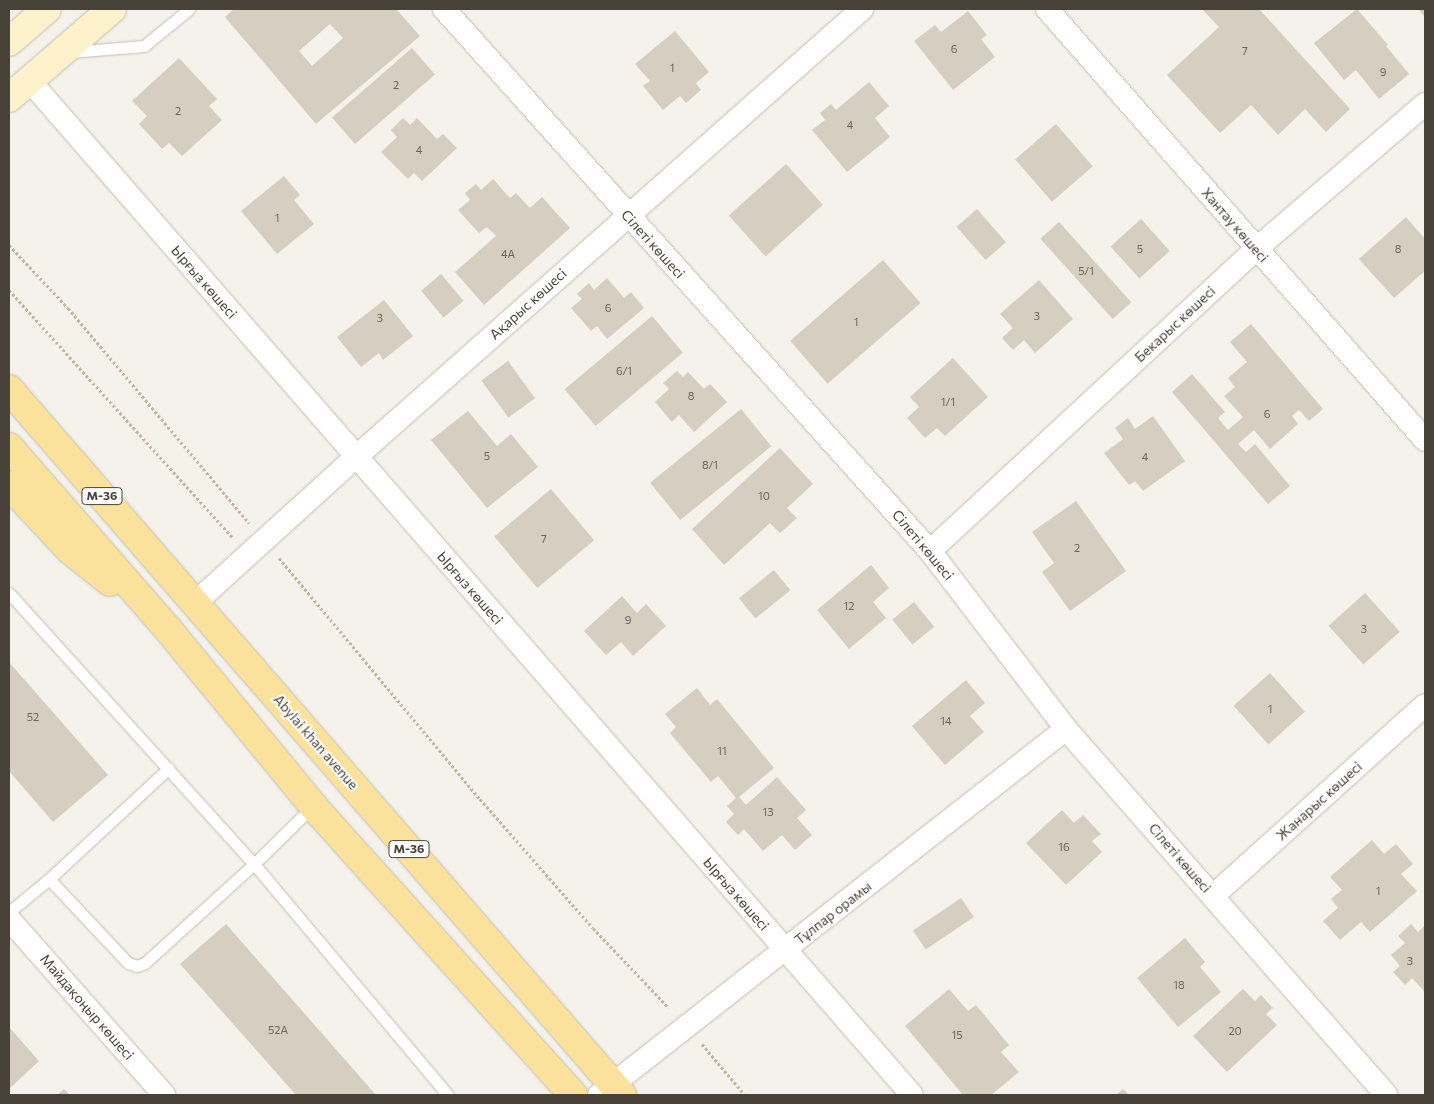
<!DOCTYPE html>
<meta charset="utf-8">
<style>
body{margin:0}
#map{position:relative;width:1434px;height:1104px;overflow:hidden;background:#f4f2ea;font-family:Commissioner,sans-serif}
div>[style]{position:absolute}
.building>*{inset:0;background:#d6cec0;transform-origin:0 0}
.path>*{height:3px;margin-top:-1.5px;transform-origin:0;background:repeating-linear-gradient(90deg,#c1b69e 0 2.5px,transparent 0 5px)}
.roads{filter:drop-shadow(0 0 1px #c3bcb0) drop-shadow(0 0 1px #c3bcb0)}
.lane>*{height:11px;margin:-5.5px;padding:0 5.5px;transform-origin:5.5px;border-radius:5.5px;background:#fff}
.street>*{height:22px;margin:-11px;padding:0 11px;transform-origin:11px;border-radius:11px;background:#fff}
.secondary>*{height:28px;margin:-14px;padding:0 14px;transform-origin:14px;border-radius:14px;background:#fdf2cc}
.primary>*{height:28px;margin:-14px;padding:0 14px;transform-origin:14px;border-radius:14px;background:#fbe29c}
span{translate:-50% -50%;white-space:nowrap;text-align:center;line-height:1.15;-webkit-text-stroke:4px #fff;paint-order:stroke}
.number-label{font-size:11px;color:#6c655a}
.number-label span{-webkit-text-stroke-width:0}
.shield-label span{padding:1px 4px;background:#fff;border:1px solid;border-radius:4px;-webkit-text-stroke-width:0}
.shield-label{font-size:12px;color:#484238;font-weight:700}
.street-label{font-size:14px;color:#484238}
.frame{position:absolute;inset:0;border:10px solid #484238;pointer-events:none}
</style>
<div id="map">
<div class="building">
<div style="clip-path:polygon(evenodd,234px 9px,396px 9px,420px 36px,316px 124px,225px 17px,234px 9px,330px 24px,343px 38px,312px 66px,299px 51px,330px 24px)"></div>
<div style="clip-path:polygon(1202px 9px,1259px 9px,1350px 109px,1326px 132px,1305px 109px,1278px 135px,1251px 105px,1220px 133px,1167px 75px,1219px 27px)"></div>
<div style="clip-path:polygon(1357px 9px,1388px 45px,1386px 46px,1409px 74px,1379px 99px,1356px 70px,1344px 80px,1314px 43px)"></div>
<div style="clip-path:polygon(1418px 9px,1425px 9px,1425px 17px)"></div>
<div style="clip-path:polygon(968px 11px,987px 35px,981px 39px,995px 57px,953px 90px,914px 41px,935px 25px,941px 32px)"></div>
<div style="clip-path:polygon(675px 31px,709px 72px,696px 83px,701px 90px,686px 103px,680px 96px,663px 110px,643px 86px,650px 81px,635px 64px)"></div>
<div style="left:412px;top:48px;width:35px;height:106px;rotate:49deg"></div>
<div style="clip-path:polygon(179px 58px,217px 99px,209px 106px,222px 120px,182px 156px,169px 143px,162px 149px,139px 124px,147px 116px,132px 101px)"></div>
<div style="clip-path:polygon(869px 82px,889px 106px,875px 118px,890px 137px,847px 172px,812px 130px,825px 120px,820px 113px,831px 104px,836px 110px)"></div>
<div style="clip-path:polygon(403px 118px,410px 125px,417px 118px,437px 139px,443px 134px,457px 148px,422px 181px,414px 173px,408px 179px,381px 152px,397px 137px,391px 130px)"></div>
<div style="left:1056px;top:124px;width:56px;height:54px;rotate:49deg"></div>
<div style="left:786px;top:164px;width:55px;height:77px;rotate:48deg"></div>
<div style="clip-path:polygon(284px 176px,300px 195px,294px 200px,314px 224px,277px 254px,241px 211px)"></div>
<div style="clip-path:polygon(493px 179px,510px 198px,516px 193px,530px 208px,542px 197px,570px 228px,484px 305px,455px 272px,496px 236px,487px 227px,479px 233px,458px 210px,470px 200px,465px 193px,476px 184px,481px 190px)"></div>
<div style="left:977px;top:209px;width:44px;height:27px;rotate:49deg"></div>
<div style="clip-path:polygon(1406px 217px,1425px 239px,1425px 271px,1394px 298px,1359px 259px)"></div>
<div style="left:1141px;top:219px;width:43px;height:41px;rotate:48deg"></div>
<div style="left:1059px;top:222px;width:108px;height:25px;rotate:48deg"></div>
<div style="left:883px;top:260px;width:57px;height:123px;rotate:49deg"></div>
<div style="left:441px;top:274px;width:35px;height:26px;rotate:50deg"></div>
<div style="clip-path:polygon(607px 278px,624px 298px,631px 292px,644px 308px,607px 339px,597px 326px,591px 331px,571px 308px,582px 299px,577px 294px,589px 283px,594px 290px)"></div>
<div style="clip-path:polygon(1039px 280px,1073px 319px,1035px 353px,1024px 340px,1013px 350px,1002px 338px,1013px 328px,1000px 314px)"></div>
<div style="clip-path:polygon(384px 300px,413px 336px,383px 360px,379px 353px,361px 367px,337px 337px)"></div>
<div style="left:652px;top:316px;width:48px;height:114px;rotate:50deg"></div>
<div style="clip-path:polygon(1251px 324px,1323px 409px,1309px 421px,1299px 410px,1292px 416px,1298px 424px,1270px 449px,1254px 430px,1238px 444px,1246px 452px,1255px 444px,1290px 486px,1268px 504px,1172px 392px,1192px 374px,1225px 412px,1218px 418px,1228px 430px,1243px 417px,1224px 396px,1235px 387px,1228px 378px,1247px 362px,1230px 342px)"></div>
<div style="clip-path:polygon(953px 358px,988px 397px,945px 436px,937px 428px,925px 438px,907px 418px,919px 407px,910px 397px)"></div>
<div style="left:508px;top:361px;width:46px;height:33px;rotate:54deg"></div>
<div style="clip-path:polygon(677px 371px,683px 377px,688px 372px,704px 389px,710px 384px,727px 402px,694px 432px,679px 415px,672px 422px,655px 402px,669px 389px,663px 383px)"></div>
<div style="left:741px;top:409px;width:48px;height:117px;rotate:51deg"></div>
<div style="clip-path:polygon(468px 411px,497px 446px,511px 434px,538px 467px,487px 508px,431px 440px)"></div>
<div style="clip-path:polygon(1153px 416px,1185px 461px,1143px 491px,1135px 481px,1129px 485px,1104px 453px,1123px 439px,1115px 428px,1128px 418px,1135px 429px)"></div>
<div style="clip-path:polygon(780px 448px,813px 484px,787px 508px,797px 518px,780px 533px,770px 523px,724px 565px,692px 529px)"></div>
<div style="left:551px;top:489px;width:67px;height:74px;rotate:50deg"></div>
<div style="clip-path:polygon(1076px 501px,1126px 571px,1070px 611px,1042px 572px,1054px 563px,1032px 532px)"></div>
<div style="clip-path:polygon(871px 565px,889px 588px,873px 602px,886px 618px,849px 649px,817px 610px)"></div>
<div style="left:774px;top:570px;width:26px;height:45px;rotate:51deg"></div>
<div style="left:1365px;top:593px;width:52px;height:49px;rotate:48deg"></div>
<div style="clip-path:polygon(622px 596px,637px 613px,646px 604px,666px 626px,633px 656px,621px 642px,606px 655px,584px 631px)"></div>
<div style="left:914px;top:602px;width:32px;height:28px;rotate:51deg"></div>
<div style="clip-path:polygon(9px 662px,108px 775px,53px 822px,9px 771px)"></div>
<div style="left:1270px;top:673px;width:52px;height:49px;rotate:48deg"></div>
<div style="clip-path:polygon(966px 680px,985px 703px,970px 716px,984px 732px,945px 765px,912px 726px)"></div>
<div style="clip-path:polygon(697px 688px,710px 705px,717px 699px,774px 768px,739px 797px,746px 805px,777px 777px,806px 810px,797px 818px,812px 835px,795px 850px,782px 835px,763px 851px,744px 829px,738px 835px,726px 822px,734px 814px,727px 806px,736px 798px,718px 776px,711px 782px,670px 733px,676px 727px,665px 714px)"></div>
<div style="clip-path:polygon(1062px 810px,1074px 823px,1083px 815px,1101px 834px,1092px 841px,1102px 852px,1066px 885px,1026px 843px)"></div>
<div style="clip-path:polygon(1372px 840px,1384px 854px,1396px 844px,1413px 864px,1401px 874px,1417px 891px,1370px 932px,1361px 922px,1340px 940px,1323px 921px,1338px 908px,1331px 899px,1342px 890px,1330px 877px)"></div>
<div style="left:961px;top:898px;width:23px;height:58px;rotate:56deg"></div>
<div style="clip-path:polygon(226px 924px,376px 1095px,296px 1095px,180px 964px)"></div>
<div style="clip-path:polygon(1411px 924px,1418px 932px,1425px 925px,1425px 992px,1412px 978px,1405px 985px,1393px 972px,1400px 966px,1391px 955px,1405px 943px,1398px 936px)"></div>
<div style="clip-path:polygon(1185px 938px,1205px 962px,1200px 967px,1221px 992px,1178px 1027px,1137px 978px)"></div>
<div style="clip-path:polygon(949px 989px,968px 1011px,976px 1005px,1009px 1045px,1001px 1052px,1019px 1072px,991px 1095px,963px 1095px,905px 1026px)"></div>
<div style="clip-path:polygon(1243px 989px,1255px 1001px,1261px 995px,1273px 1008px,1266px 1014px,1277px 1025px,1227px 1072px,1193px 1036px)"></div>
<div style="clip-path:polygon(9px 1027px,39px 1061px,9px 1089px)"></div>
<div style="clip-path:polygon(64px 1089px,70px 1095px,57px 1095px)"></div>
<div style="clip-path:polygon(1123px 1089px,1129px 1095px,1116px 1095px)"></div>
</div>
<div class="path">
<div style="left:9px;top:245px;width:86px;rotate:46.9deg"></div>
<div style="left:68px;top:308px;width:281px;rotate:49.9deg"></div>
<div style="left:9px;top:290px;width:334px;rotate:47.9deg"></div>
<div style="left:279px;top:558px;width:314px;rotate:50.2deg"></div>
<div style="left:480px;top:799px;width:171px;rotate:48.8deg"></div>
<div style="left:593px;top:928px;width:110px;rotate:46.5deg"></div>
<div style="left:702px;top:1044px;width:67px;rotate:49.9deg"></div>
</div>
<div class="roads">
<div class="lane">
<div style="left:70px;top:52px;width:74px;rotate:-4.6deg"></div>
<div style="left:144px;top:46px;width:58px;rotate:-39.4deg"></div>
<div style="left:9px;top:593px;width:365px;rotate:47.9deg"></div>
<div style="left:254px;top:864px;width:147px;rotate:137.8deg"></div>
<div style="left:145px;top:963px;width:9px;rotate:159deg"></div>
<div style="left:137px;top:966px;width:9px;rotate:-162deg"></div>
<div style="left:128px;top:963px;width:115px;rotate:-133.2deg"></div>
<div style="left:313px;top:806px;width:83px;rotate:135.5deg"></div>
<div style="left:254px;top:864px;width:302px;rotate:50deg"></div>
<div style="left:9px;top:912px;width:52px;rotate:-39.5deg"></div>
<div style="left:49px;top:879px;width:163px;rotate:-42.8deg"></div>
</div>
<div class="street">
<div style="left:444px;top:9px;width:728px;rotate:48.12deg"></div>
<div style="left:930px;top:551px;width:224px;rotate:52.6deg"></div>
<div style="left:1066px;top:729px;width:486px;rotate:48.8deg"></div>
<div style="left:1047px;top:9px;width:573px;rotate:48.75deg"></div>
<div style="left:29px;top:80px;width:1345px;rotate:48.98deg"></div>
<div style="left:930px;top:551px;width:444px;rotate:-42.8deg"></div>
<div style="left:1256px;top:249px;width:223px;rotate:-40.6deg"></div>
<div style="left:196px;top:602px;width:216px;rotate:-42.2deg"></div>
<div style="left:356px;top:457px;width:676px;rotate:-41.52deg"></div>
<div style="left:1213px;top:896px;width:285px;rotate:-42deg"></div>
<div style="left:9px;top:919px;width:235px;rotate:48.6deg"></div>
<div style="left:599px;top:1095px;width:593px;rotate:-38.09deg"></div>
</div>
<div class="secondary">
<div style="left:9px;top:42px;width:50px;rotate:-41deg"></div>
<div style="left:9px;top:98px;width:136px;rotate:-40.8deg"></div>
</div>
<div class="primary">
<div style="left:9px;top:389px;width:935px;rotate:49.03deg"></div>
<div style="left:9px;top:447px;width:240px;rotate:48.9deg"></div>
<div style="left:167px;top:628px;width:230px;rotate:50.6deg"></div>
<div style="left:313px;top:806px;width:389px;rotate:48deg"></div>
<div style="left:9px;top:485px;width:89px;rotate:46.8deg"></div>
<div style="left:70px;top:550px;width:51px;rotate:38.7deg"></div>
</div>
</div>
<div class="number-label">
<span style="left:954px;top:49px">6</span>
<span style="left:1245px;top:51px">7</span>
<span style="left:672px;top:68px">1</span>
<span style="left:1383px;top:72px">9</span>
<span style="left:396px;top:85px">2</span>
<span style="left:178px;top:111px">2</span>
<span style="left:850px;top:125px">4</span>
<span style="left:419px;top:150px">4</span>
<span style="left:277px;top:218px">1</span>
<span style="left:1140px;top:249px">5</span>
<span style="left:1398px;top:249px">8</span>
<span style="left:508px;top:254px">4А</span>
<span style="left:1086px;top:271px">5/1</span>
<span style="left:608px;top:308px">6</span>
<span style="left:1037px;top:316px">3</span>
<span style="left:380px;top:318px">3</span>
<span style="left:856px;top:322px">1</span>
<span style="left:624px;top:371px">6/1</span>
<span style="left:691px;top:396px">8</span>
<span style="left:948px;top:402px">1/1</span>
<span style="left:1267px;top:414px">6</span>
<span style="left:487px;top:456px">5</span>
<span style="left:1145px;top:457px">4</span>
<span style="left:710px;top:465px">8/1</span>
<span style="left:764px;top:496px">10</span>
<span style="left:544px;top:539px">7</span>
<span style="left:1077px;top:548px">2</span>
<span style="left:849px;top:606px">12</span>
<span style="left:628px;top:620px">9</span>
<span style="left:1364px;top:629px">3</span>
<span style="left:1270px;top:709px">1</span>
<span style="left:33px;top:717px">52</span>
<span style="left:946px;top:721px">14</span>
<span style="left:722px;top:751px">11</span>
<span style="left:768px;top:812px">13</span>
<span style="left:1064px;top:847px">16</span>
<span style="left:1378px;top:891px">1</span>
<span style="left:1410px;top:961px">3</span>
<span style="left:1179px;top:985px">18</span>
<span style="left:278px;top:1030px">52А</span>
<span style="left:1235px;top:1031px">20</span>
<span style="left:957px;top:1035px">15</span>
</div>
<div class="shield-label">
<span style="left:102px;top:496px">M-36</span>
<span style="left:409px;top:849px">M-36</span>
</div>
<div class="street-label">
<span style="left:1235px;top:225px;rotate:49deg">Хантау көшесі</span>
<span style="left:653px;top:244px;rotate:48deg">Сілеті көшесі</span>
<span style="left:204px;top:282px;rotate:49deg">Ырғыз көшесі</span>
<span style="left:528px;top:304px;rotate:-42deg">Ақарыс көшесі</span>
<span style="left:1175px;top:324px;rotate:-43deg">Бекарыс көшесі</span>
<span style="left:923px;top:545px;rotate:50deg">Сілеті көшесі</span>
<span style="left:470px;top:588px;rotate:49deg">Ырғыз көшесі</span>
<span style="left:316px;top:742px;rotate:49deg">Abylai khan avenue</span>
<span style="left:1319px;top:801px;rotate:-42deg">Жанарыс көшесі</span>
<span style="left:1180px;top:858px;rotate:49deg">Сілеті көшесі</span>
<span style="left:736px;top:894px;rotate:49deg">Ырғыз көшесі</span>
<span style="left:833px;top:913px;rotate:-38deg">Тұлпар орамы</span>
<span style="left:87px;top:1007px;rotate:49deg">Майдақоңыр көшесі</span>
</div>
<div class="frame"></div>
</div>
